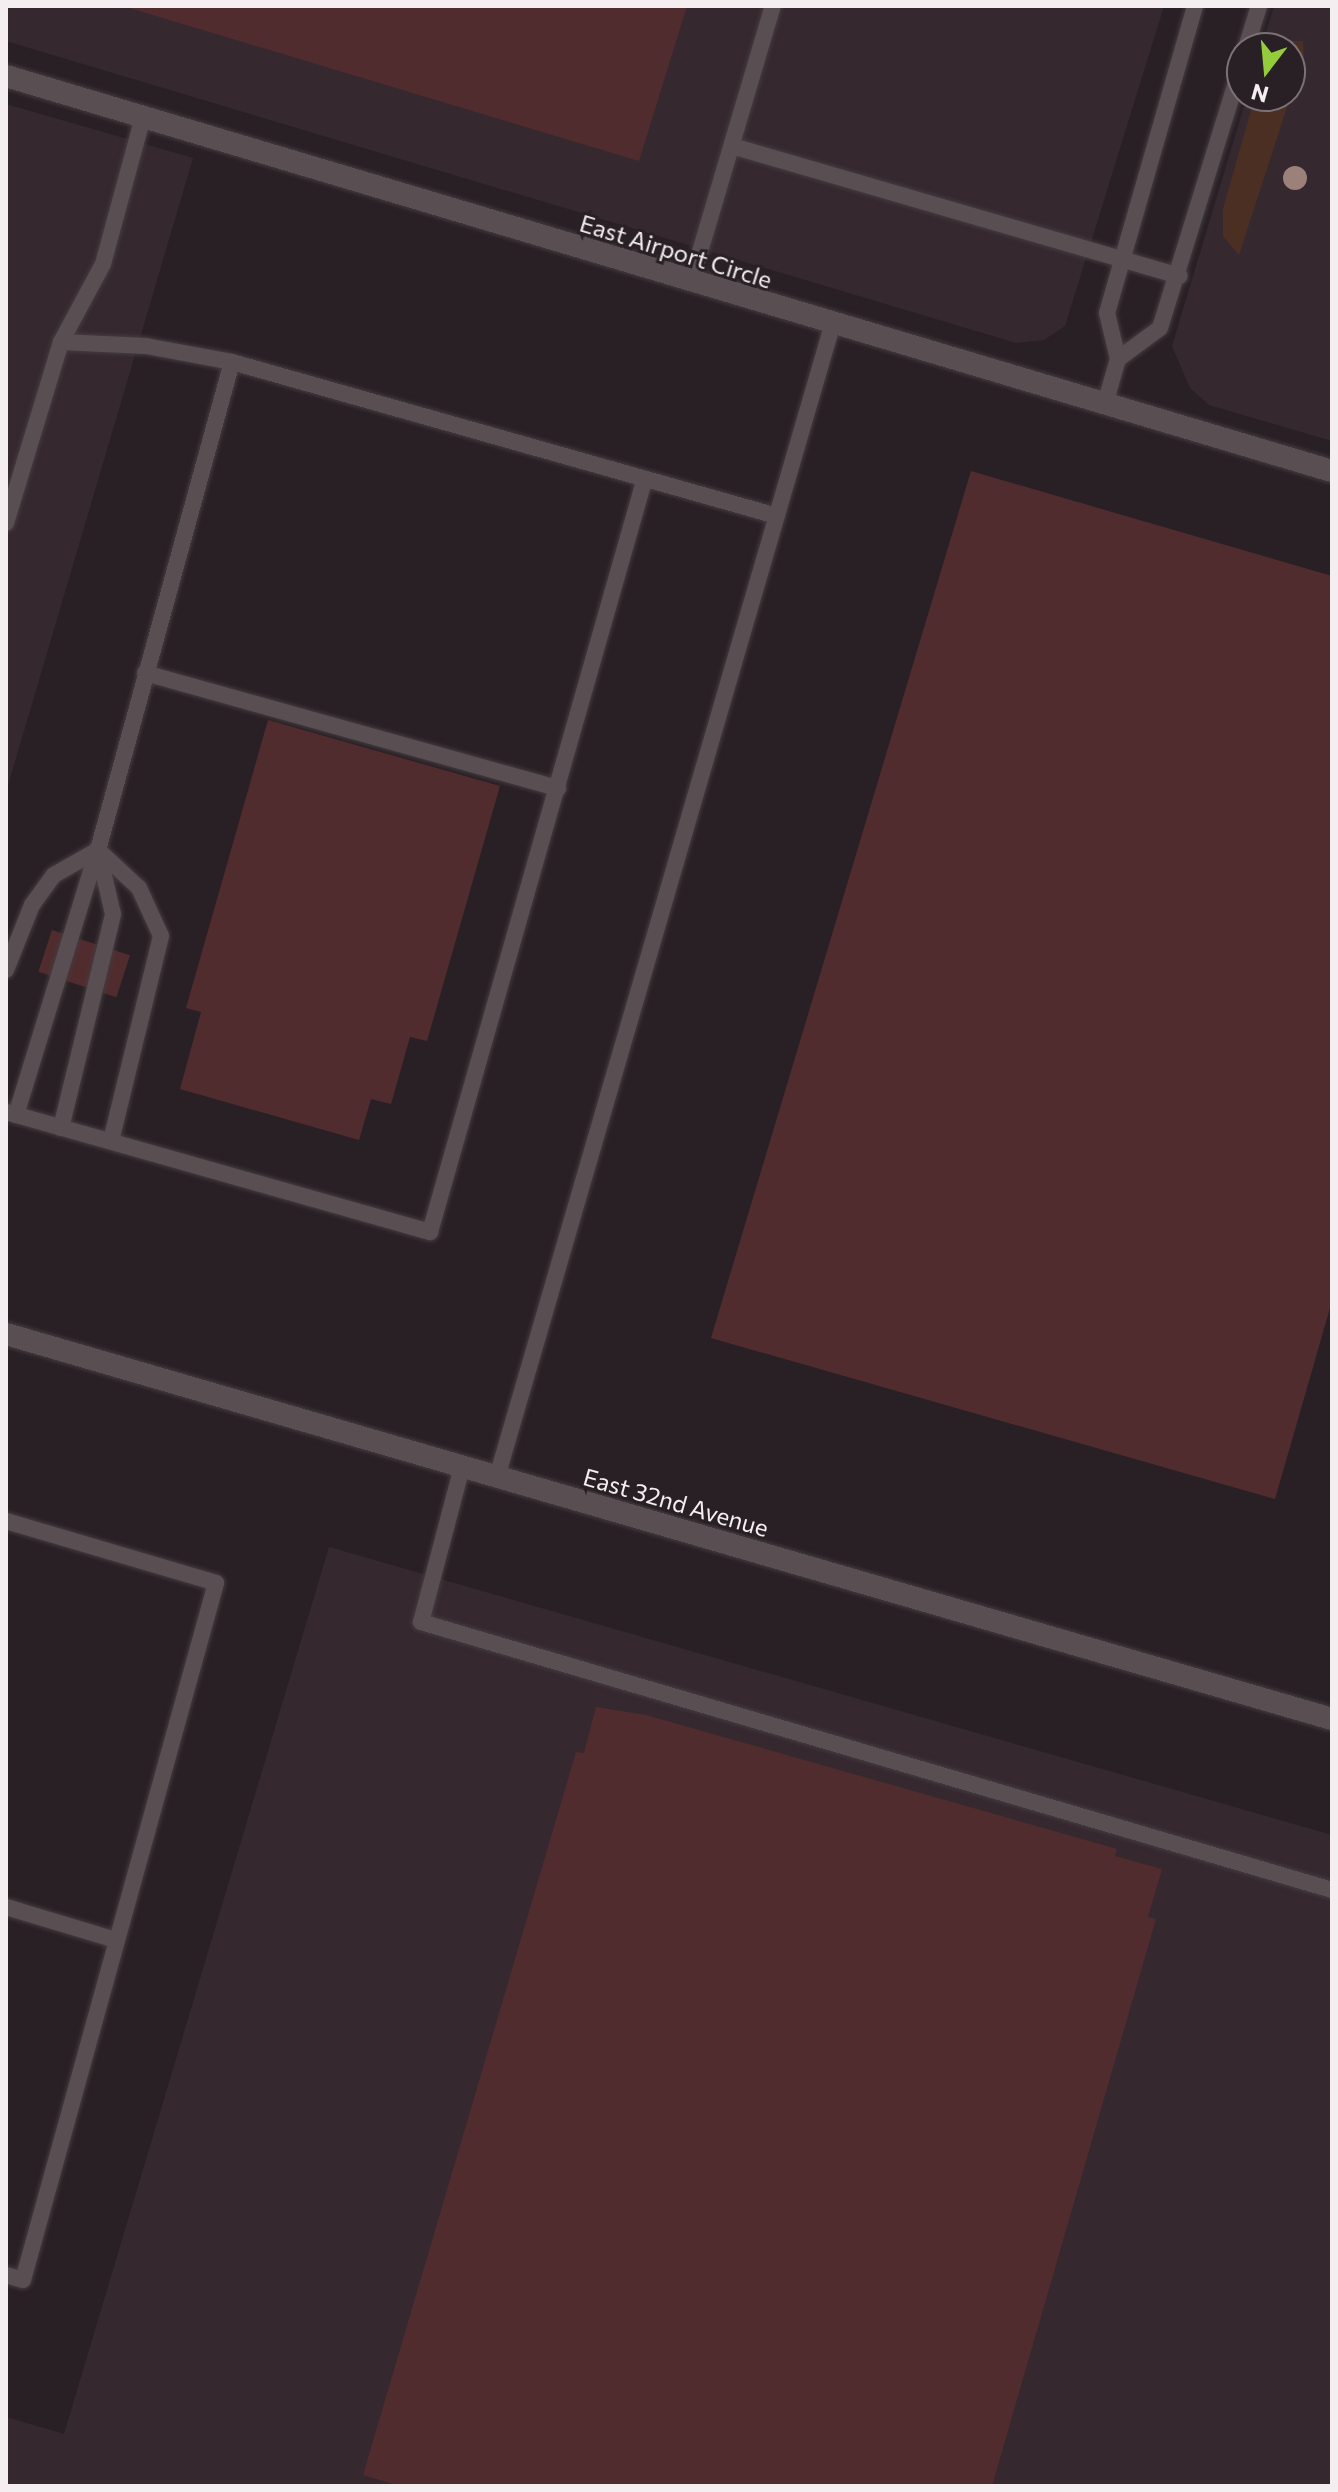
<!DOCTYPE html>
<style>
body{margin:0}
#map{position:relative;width:1338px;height:2492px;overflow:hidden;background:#292025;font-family:Commissioner,sans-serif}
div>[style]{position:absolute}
.built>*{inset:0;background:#36282f}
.green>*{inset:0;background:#4b2f23}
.building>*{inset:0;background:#512c2f;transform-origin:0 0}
.roads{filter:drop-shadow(0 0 2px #443c40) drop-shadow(0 0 2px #443c40)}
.service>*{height:16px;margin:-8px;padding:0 8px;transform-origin:8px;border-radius:8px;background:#594f53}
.minor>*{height:22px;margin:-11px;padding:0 11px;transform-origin:11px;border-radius:11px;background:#594f53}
.tertiary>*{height:22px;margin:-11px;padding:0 11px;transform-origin:11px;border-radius:11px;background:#594f53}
.trees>*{width:24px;height:24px;margin:-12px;border-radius:50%;background:#9b817a}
span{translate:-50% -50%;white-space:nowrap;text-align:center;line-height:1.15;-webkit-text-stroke:6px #292025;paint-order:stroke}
.street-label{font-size:24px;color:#f4eef0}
.frame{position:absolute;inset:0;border:8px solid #f4eef0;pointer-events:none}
.north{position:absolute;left:1226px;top:32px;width:80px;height:80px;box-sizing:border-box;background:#292025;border:2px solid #7a7276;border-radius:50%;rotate:196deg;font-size:22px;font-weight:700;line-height:32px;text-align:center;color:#f4eef0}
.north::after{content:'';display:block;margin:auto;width:28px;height:36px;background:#94cc3c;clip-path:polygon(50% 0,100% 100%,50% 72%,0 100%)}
</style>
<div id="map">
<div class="built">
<div style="clip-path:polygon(6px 6px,1164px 6px,1065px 326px,1044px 340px,1016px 343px,6px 41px)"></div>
<div style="clip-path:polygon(1274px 6px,1332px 6px,1332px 441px,1209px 405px,1190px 388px,1172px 346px,1247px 96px,1290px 96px,1290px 48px,1261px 48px)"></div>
<div style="clip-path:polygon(6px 104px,193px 158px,6px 792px)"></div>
<div style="clip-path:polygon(329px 1547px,1332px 1835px,1332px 2486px,6px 2486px,6px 2417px,64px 2434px)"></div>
</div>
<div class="green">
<div style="clip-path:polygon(1290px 41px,1303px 41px,1304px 55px,1239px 255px,1223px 236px,1223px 209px,1255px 96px,1290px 96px,1290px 48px,1276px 48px)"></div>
</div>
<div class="building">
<div style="clip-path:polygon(123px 6px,687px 6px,639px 161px)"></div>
<div style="clip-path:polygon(971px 471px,1332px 576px,1332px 1301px,1275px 1499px,711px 1338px)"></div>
<div style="clip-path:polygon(268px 720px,500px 786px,427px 1041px,410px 1037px,391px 1104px,371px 1099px,359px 1140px,180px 1089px,201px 1012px,186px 1008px)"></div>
<div style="left:52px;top:930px;width:82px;height:44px;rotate:18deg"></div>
<div style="clip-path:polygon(596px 1707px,646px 1715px,1117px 1849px,1115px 1856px,1162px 1869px,1148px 1917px,1156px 1919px,992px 2486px,400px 2486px,363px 2475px,576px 1752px,584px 1753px)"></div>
</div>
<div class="roads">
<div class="service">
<div style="left:1246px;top:48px;width:44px;rotate:-72.8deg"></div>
<div style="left:732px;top:146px;width:466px;rotate:16.2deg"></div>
<div style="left:691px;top:282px;width:288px;rotate:-73.5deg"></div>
<div style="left:61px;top:342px;width:85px;rotate:2.7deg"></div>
<div style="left:146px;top:346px;width:87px;rotate:10.5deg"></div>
<div style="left:232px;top:362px;width:566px;rotate:15.78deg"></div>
<div style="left:1118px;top:359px;width:52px;rotate:-36.4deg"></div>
<div style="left:1160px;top:328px;width:277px;rotate:-72.8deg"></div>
<div style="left:1105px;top:404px;width:47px;rotate:-73.9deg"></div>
<div style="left:1118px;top:359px;width:47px;rotate:-103.4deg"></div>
<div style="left:1107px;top:313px;width:319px;rotate:-74deg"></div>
<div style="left:6px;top:523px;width:189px;rotate:-73.1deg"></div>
<div style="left:61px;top:342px;width:89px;rotate:-61.7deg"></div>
<div style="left:103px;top:264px;width:152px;rotate:-74.8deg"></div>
<div style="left:145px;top:673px;width:429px;rotate:15.6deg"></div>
<div style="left:6px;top:970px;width:70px;rotate:-68.2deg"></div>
<div style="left:32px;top:905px;width:37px;rotate:-54deg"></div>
<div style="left:54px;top:875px;width:51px;rotate:-29.6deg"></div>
<div style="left:6px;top:1112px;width:441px;rotate:15.8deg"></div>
<div style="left:430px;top:1232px;width:781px;rotate:-74.09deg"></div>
<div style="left:16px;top:1115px;width:275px;rotate:-72.9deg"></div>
<div style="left:61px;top:1128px;width:220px;rotate:-76.3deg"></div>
<div style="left:113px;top:914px;width:66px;rotate:-103.2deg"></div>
<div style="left:111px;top:1141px;width:211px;rotate:-76.3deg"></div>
<div style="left:161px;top:936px;width:53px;rotate:-114.6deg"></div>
<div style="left:139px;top:888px;width:56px;rotate:-137.2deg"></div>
<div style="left:98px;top:850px;width:506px;rotate:-74.65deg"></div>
<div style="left:462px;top:1467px;width:160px;rotate:104.8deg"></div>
<div style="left:421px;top:1622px;width:950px;rotate:16.39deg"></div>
<div style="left:497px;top:1477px;width:1199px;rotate:-73.77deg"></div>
<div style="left:6px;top:1521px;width:219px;rotate:16.4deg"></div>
<div style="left:216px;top:1583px;width:723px;rotate:105.48deg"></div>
<div style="left:23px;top:2280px;width:18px;rotate:-164deg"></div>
<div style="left:6px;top:1907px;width:115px;rotate:16.7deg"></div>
</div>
<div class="minor">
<div style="left:6px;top:76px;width:1384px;rotate:16.59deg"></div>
</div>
<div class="tertiary">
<div style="left:6px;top:1334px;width:1381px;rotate:16.19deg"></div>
</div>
</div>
<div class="trees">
<div style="left:1295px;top:178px"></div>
</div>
<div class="street-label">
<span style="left:676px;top:251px;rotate:17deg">East Airport Circle</span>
<span style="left:676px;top:1502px;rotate:16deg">East 32nd Avenue</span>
</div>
<div class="frame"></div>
<div class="north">N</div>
</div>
